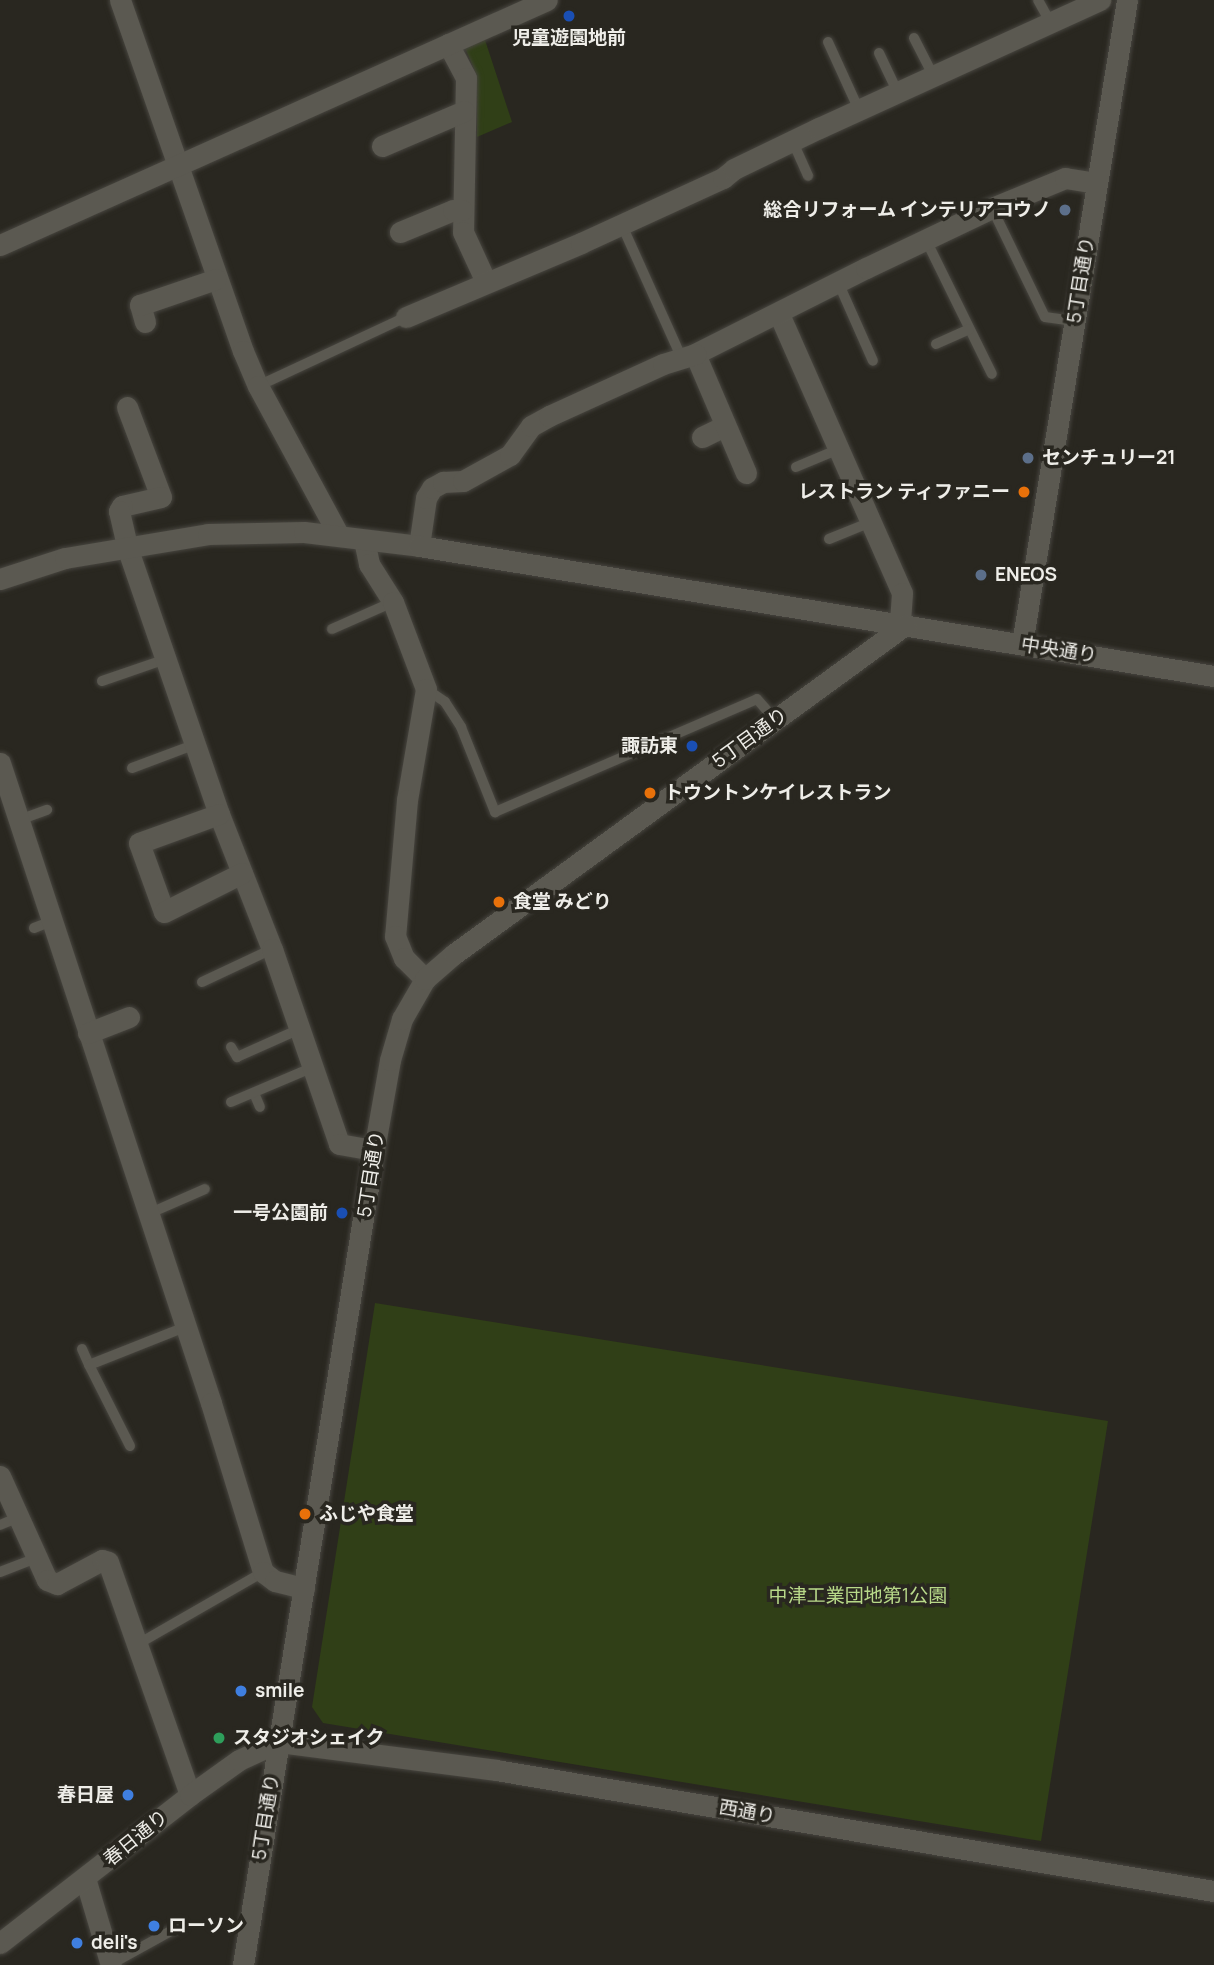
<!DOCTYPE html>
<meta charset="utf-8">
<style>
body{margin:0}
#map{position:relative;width:1214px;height:1965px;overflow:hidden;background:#292720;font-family:Manrope,"Noto Sans JP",sans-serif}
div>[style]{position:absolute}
.green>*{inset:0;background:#303f17}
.roads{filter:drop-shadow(0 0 2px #47453f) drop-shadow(0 0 2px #47453f)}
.service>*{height:10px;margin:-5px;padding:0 5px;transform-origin:5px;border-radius:5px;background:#5b5951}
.minor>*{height:21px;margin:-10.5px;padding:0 10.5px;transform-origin:10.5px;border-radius:10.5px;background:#5b5951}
.tertiary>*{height:21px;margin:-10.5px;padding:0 10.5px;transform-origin:10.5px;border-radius:10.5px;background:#5b5951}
.dots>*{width:19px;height:19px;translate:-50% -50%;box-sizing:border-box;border:4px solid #292720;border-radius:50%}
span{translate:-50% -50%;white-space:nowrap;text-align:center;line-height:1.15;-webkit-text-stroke:7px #292720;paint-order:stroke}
.poi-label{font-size:19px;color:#eeede8;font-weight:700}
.right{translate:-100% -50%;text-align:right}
.left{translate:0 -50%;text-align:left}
.street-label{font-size:19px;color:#eeede8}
.park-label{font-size:19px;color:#b8d989}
</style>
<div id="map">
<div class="green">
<div style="clip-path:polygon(484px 37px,512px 122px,477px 137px,477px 76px,465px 48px)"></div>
<div style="clip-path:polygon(375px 1303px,1108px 1421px,1041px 1841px,323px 1723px,312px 1707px)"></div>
</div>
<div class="roads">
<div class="service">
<div style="left:1038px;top:0;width:25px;rotate:61deg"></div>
<div style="left:914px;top:38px;width:44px;rotate:62.9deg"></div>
<div style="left:828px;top:42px;width:75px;rotate:65.5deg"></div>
<div style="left:879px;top:53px;width:44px;rotate:64.6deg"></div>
<div style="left:793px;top:142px;width:37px;rotate:66deg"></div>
<div style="left:992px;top:208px;width:121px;rotate:64.1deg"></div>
<div style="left:1045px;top:317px;width:29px;rotate:8deg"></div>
<div style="left:621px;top:223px;width:149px;rotate:65.8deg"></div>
<div style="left:926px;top:240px;width:149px;rotate:63.8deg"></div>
<div style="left:838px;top:282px;width:86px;rotate:66.1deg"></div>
<div style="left:936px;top:344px;width:36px;rotate:-24deg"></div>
<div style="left:258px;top:386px;width:163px;rotate:-25deg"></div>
<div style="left:796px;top:467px;width:47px;rotate:-22.7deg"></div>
<div style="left:829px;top:539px;width:45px;rotate:-22deg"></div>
<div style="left:332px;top:629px;width:67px;rotate:-23.9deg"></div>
<div style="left:102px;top:681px;width:68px;rotate:-19deg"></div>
<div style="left:426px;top:689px;width:23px;rotate:34deg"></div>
<div style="left:445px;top:702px;width:30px;rotate:57deg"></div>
<div style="left:461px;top:727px;width:92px;rotate:68.2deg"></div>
<div style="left:495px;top:812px;width:285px;rotate:-23.3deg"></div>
<div style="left:757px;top:699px;width:28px;rotate:49deg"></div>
<div style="left:132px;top:768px;width:68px;rotate:-20.6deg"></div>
<div style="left:19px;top:820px;width:30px;rotate:-20deg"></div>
<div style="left:34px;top:928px;width:19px;rotate:-21deg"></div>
<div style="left:202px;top:982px;width:77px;rotate:-25.2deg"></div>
<div style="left:231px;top:1047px;width:12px;rotate:59deg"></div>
<div style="left:237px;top:1057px;width:69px;rotate:-24deg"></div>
<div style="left:254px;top:1093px;width:15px;rotate:67deg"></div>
<div style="left:231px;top:1102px;width:90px;rotate:-22.9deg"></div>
<div style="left:148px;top:1214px;width:62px;rotate:-23.7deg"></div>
<div style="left:82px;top:1349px;width:17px;rotate:66deg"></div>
<div style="left:130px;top:1446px;width:91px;rotate:-116.8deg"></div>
<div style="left:89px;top:1365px;width:103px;rotate:-21.6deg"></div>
<div style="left:0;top:1525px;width:21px;rotate:-23deg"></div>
<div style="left:0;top:1572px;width:40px;rotate:-21deg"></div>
<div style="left:138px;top:1644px;width:144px;rotate:-29.9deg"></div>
<div style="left:111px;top:1964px;width:79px;rotate:-28.8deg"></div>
</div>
<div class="minor">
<div style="left:120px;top:0;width:372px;rotate:70.7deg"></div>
<div style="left:243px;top:351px;width:38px;rotate:67deg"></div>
<div style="left:258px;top:386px;width:170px;rotate:61.6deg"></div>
<div style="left:448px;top:44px;width:38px;rotate:62deg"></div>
<div style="left:466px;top:78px;width:154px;rotate:91.1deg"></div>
<div style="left:463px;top:232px;width:55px;rotate:65.3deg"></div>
<div style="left:382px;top:146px;width:89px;rotate:-23.1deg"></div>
<div style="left:400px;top:232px;width:57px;rotate:-22.5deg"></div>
<div style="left:453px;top:210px;width:9px"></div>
<div style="left:0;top:245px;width:599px;rotate:-24.13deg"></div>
<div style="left:779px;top:314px;width:305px;rotate:66.2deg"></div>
<div style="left:902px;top:593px;width:31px;rotate:94deg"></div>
<div style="left:406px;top:317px;width:190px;rotate:-22.9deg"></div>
<div style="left:581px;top:243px;width:156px;rotate:-24.6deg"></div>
<div style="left:723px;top:178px;width:14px;rotate:-39deg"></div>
<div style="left:734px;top:169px;width:94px;rotate:-25.8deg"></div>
<div style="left:819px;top:128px;width:309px;rotate:-24.5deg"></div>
<div style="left:145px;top:322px;width:18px;rotate:-106deg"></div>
<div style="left:140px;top:305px;width:80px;rotate:-18.9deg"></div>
<div style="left:127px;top:407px;width:96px;rotate:69.3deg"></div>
<div style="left:161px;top:497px;width:40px;rotate:167deg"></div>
<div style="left:122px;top:506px;width:6px;rotate:121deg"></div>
<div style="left:119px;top:511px;width:37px;rotate:77deg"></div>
<div style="left:127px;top:547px;width:282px;rotate:71deg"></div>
<div style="left:219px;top:814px;width:145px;rotate:68.6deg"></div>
<div style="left:272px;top:949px;width:206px;rotate:71deg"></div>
<div style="left:339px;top:1144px;width:36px;rotate:10deg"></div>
<div style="left:702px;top:437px;width:25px;rotate:-26deg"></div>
<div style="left:746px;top:473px;width:129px;rotate:-113.2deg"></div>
<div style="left:695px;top:354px;width:191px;rotate:-26.7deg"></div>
<div style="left:866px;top:268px;width:140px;rotate:-25.5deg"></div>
<div style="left:992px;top:208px;width:79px;rotate:-22.3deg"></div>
<div style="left:1065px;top:178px;width:31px;rotate:9deg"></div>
<div style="left:364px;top:540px;width:25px;rotate:78deg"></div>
<div style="left:369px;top:564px;width:45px;rotate:57.7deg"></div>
<div style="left:393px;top:602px;width:93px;rotate:69.2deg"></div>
<div style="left:426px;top:689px;width:113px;rotate:99.7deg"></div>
<div style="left:407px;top:800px;width:137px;rotate:95deg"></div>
<div style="left:395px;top:936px;width:24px;rotate:68deg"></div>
<div style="left:404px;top:958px;width:30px;rotate:45deg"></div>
<div style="left:419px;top:546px;width:49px;rotate:-81.7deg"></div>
<div style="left:426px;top:498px;width:12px;rotate:-59deg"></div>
<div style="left:432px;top:488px;width:13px;rotate:-29deg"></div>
<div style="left:443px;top:482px;width:20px;rotate:-3deg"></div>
<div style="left:463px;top:481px;width:54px;rotate:-29deg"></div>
<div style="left:510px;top:455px;width:36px;rotate:-54deg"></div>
<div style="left:531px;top:426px;width:21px;rotate:-29deg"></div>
<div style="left:549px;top:416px;width:125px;rotate:-24.5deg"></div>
<div style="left:663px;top:364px;width:34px;rotate:-17deg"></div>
<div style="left:0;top:763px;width:674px;rotate:71.75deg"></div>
<div style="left:211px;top:1403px;width:177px;rotate:72.9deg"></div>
<div style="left:263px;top:1572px;width:15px;rotate:37deg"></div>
<div style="left:275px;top:1581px;width:30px;rotate:14deg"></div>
<div style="left:219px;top:814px;width:85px;rotate:160.1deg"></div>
<div style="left:139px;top:843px;width:73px;rotate:70.1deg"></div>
<div style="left:164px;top:912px;width:87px;rotate:-26.6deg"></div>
<div style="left:88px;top:1033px;width:44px;rotate:-21.3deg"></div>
<div style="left:0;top:1476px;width:114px;rotate:65.7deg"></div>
<div style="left:47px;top:1580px;width:11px;rotate:22deg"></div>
<div style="left:57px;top:1584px;width:51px;rotate:-28.1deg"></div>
<div style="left:102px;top:1560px;width:6px;rotate:18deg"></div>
<div style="left:108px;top:1562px;width:247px;rotate:70.6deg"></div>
<div style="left:85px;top:1878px;width:91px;rotate:73.4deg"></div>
</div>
<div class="tertiary">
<div style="left:0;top:579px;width:68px;rotate:-17.9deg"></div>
<div style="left:65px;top:558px;width:145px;rotate:-9.5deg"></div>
<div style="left:208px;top:534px;width:96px;rotate:-1.2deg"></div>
<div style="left:304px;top:532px;width:116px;rotate:6.9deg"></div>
<div style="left:419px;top:546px;width:806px;rotate:9.29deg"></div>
<div style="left:1022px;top:644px;width:653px;rotate:-80.74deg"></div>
<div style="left:278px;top:1742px;width:220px;rotate:7.3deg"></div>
<div style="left:496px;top:1770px;width:728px;rotate:9.57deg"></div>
<div style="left:0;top:1943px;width:241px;rotate:-37.9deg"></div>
<div style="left:190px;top:1795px;width:60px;rotate:-35.5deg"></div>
<div style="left:239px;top:1760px;width:43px;rotate:-24.8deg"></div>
<div style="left:243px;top:1965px;width:825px;rotate:-80.87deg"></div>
<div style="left:374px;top:1150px;width:91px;rotate:-79.9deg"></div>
<div style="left:390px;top:1060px;width:43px;rotate:-73.7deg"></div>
<div style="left:402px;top:1019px;width:46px;rotate:-60.1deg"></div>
<div style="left:425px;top:979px;width:38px;rotate:-41deg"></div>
<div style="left:454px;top:954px;width:558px;rotate:-36.11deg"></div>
</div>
</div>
<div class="dots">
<div style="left:569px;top:16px;background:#1a4fb4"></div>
<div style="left:1065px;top:210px;background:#5c6f8a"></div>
<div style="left:1028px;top:458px;background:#5c6f8a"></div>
<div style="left:1024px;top:492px;background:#e8710a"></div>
<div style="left:981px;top:575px;background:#5c6f8a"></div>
<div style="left:692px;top:746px;background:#1a4fb4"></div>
<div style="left:650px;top:793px;background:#e8710a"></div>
<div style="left:499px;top:902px;background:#e8710a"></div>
<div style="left:342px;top:1213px;background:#1a4fb4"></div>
<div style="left:305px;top:1514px;background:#e8710a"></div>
<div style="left:241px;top:1691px;background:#3f7fe0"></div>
<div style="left:219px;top:1738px;background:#2e9e5b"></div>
<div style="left:128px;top:1795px;background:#3f7fe0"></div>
<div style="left:154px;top:1926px;background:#3f7fe0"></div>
<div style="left:77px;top:1943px;background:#3f7fe0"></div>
</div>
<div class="poi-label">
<span style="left:569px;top:38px">児童遊園地前</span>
<span class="right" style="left:1051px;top:210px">総合リフォーム インテリアコウノ</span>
<span class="left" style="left:1042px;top:458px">センチュリー21</span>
<span class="right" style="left:1010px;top:492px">レストラン ティファニー</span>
<span class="left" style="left:995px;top:575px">ENEOS</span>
<span class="right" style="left:678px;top:746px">諏訪東</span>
<span class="left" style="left:664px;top:793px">トウントンケイレストラン</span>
<span class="left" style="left:513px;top:902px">食堂 みどり</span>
<span class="right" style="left:328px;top:1213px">一号公園前</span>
<span class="left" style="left:319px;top:1514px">ふじや食堂</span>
<span class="left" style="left:255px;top:1691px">smile</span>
<span class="left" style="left:233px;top:1738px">スタジオシェイク</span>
<span class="right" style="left:114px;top:1795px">春日屋</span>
<span class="left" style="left:168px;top:1926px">ローソン</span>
<span class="left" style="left:91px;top:1943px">deli's</span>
</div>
<div class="street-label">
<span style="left:1081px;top:280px;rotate:-81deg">5丁目通り</span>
<span style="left:1059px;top:650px;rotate:9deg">中央通り</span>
<span style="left:750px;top:738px;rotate:-36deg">5丁目通り</span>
<span style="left:371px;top:1174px;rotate:-81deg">5丁目通り</span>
<span style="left:747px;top:1812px;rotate:10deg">西通り</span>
<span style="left:266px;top:1817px;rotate:-81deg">5丁目通り</span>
<span style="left:136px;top:1838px;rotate:-39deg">春日通り</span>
</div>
<div class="park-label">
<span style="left:858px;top:1596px">中津工業団地第1公園</span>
</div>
</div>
